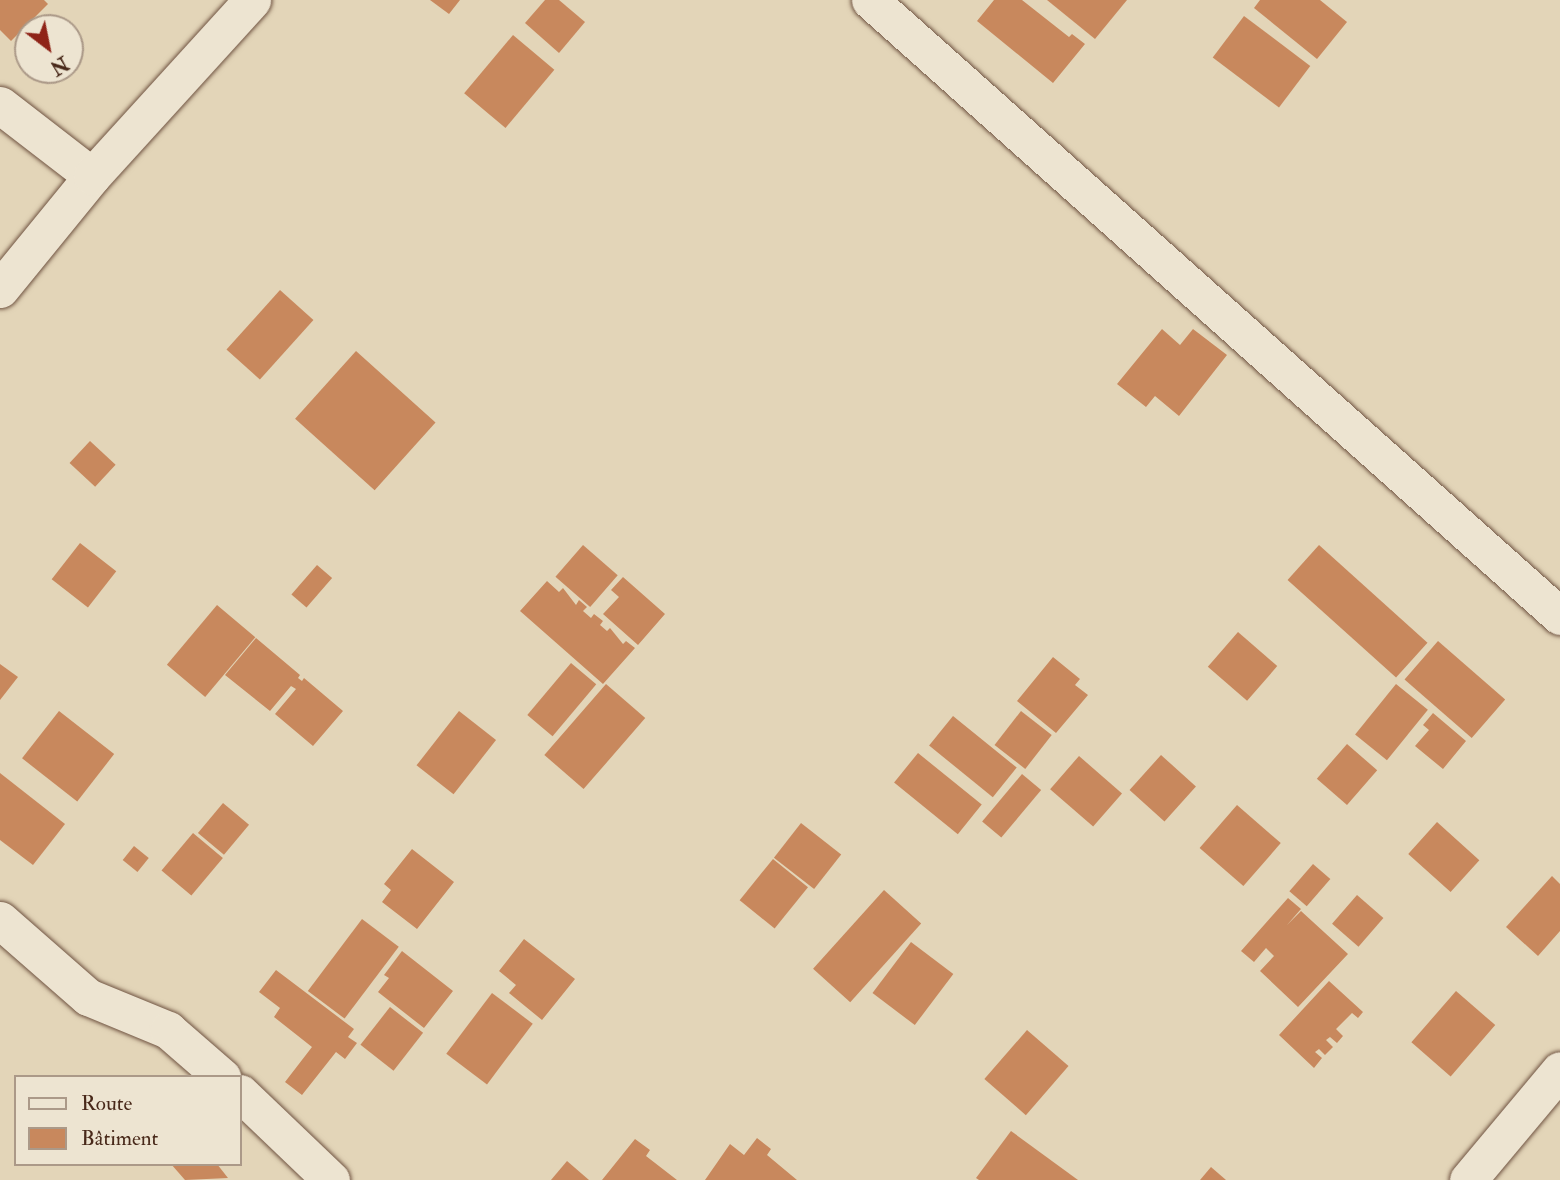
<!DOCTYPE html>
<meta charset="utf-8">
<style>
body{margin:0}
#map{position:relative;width:1560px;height:1180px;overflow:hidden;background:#e3d5b8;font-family:"IM FELL Double Pica",serif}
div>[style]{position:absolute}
.building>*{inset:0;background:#c8885d;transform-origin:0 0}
.roads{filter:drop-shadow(0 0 2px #705442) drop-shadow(0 0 2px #705442)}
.street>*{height:37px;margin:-18.5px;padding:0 18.5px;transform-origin:18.5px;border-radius:18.5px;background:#ede4d1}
span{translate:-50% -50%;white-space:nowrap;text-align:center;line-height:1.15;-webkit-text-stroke:6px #ede4d1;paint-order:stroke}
.legend{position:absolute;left:14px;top:1075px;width:228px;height:91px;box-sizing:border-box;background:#ede4d1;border:2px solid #ab9988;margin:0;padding:9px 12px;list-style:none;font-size:21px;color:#49291a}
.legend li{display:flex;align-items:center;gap:14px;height:35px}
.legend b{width:35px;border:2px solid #ab9988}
.north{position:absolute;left:14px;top:14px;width:70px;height:70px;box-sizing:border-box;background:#ede4d1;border:2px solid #ab9988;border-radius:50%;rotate:148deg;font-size:19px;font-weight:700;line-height:28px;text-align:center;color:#49291a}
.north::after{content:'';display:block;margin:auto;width:24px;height:32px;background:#8f2418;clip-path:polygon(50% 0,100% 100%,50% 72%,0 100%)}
</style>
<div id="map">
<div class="building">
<div style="clip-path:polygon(0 0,44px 0,48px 4px,11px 41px,0 30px)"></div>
<div style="clip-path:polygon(430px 0,460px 0,449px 14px)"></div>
<div style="clip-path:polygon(545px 0,559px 0,585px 22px,559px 53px,525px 23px)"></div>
<div style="clip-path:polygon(994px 0,1022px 0,1069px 37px,1072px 34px,1085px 44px,1053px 83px,977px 21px)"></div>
<div style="clip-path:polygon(1047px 0,1127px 0,1095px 39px)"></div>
<div style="clip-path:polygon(1260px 0,1320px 0,1347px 22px,1317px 59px,1254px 8px)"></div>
<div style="left:1244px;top:16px;width:83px;height:52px;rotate:37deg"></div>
<div style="left:513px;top:35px;width:54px;height:76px;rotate:40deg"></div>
<div style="left:280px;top:290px;width:45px;height:80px;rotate:42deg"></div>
<div style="clip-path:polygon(1162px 329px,1180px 345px,1193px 329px,1227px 355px,1179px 416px,1155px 396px,1146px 407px,1117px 384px)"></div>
<div style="left:356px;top:351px;width:107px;height:91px;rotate:42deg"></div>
<div style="left:90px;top:441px;width:35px;height:30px;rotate:43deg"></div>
<div style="left:80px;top:543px;width:46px;height:46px;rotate:38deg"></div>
<div style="left:583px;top:545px;width:46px;height:42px;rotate:41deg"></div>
<div style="left:1319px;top:545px;width:146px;height:47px;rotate:42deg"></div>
<div style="left:317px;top:565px;width:20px;height:39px;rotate:41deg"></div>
<div style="clip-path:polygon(623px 577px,665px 614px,638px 645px,603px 614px,619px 597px,611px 590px)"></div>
<div style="clip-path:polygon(547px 581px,559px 592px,563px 588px,576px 605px,579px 600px,587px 607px,583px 611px,591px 618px,594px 614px,603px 621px,600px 625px,607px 631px,610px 628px,623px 644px,626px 641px,635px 648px,603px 684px,520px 611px)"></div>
<div style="left:217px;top:605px;width:50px;height:78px;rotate:40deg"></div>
<div style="left:1238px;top:632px;width:52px;height:46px;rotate:41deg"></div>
<div style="clip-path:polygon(256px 638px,300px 675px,298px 678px,302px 681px,304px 678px,343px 711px,313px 746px,275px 714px,296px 689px,291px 686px,270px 711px,225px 675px)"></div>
<div style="left:1438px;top:641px;width:89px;height:51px;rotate:41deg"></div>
<div style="clip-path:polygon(1053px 657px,1080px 679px,1075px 685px,1088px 695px,1056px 733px,1017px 701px)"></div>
<div style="left:571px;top:663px;width:33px;height:68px;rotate:40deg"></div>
<div style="clip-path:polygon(0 664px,18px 677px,0 700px)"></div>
<div style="left:606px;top:684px;width:52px;height:94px;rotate:41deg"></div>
<div style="left:1396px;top:684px;width:41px;height:65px;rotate:39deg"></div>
<div style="left:59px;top:711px;width:70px;height:60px;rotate:38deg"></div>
<div style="left:459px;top:711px;width:47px;height:69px;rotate:38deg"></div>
<div style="left:1021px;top:711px;width:39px;height:43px;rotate:38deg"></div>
<div style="clip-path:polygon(1433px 713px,1466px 741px,1443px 769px,1415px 746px,1429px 730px,1423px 725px)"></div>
<div style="left:953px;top:716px;width:82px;height:38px;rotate:39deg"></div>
<div style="left:1347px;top:744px;width:40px;height:46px;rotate:41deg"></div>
<div style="left:918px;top:753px;width:82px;height:38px;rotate:39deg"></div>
<div style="left:1161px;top:755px;width:47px;height:47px;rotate:42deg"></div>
<div style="left:1079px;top:756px;width:57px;height:44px;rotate:41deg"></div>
<div style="clip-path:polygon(0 773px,65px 824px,33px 865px,0 840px)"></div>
<div style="left:1022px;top:774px;width:25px;height:62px;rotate:40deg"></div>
<div style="left:223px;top:803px;width:34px;height:39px;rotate:40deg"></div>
<div style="left:1237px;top:805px;width:58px;height:57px;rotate:41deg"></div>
<div style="left:1437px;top:822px;width:57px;height:43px;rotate:42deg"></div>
<div style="left:801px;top:823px;width:51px;height:44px;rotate:38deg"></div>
<div style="left:193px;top:833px;width:39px;height:49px;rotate:40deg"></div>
<div style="left:134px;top:846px;width:19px;height:18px;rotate:39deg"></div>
<div style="clip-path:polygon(412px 849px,454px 882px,417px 929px,382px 902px,391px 890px,384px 884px)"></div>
<div style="left:773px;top:859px;width:45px;height:53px;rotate:39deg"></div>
<div style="left:1313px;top:864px;width:23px;height:36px;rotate:41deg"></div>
<div style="clip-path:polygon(1552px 876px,1560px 884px,1560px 931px,1538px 956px,1506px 927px)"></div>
<div style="left:884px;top:890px;width:50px;height:106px;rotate:42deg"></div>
<div style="left:1357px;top:895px;width:35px;height:38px;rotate:41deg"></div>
<div style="clip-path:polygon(1288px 898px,1301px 909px,1287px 925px,1301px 911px,1348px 954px,1298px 1007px,1260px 971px,1274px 956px,1266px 948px,1254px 962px,1241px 951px)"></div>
<div style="left:362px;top:919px;width:46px;height:90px;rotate:37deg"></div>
<div style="clip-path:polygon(524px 939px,575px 979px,542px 1020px,509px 993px,516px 985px,499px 971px)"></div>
<div style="left:911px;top:942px;width:53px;height:64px;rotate:37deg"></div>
<div style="clip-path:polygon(402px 951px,453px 991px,424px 1028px,378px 992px,389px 978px,384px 975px)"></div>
<div style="clip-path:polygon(276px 970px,354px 1029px,348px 1037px,357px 1043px,345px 1059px,336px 1052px,302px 1095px,285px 1082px,312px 1047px,274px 1017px,280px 1008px,259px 992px)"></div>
<div style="clip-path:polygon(1329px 981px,1363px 1012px,1358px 1018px,1352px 1013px,1336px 1029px,1343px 1036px,1337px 1043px,1330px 1037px,1326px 1040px,1333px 1047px,1325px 1055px,1319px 1049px,1315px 1052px,1322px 1058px,1314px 1068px,1279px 1035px)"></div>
<div style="left:1456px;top:991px;width:52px;height:68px;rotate:41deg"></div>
<div style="left:492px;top:993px;width:51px;height:76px;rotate:37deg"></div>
<div style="left:390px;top:1007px;width:42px;height:48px;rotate:38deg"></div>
<div style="left:1027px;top:1030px;width:55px;height:65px;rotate:41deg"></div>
<div style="clip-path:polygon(1011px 1131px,1078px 1180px,979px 1180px,976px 1178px)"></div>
<div style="clip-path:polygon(757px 1138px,771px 1149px,767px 1155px,797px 1180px,705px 1180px,730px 1144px,744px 1155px)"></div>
<div style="clip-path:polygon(635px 1139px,650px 1150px,646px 1156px,677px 1180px,602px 1180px)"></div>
<div style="clip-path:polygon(567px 1161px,589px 1180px,551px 1180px)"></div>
<div style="clip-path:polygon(171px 1164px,217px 1164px,228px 1178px,185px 1180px)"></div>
<div style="clip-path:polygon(1211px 1167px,1226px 1180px,1200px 1180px)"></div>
</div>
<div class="roads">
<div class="street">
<div style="left:870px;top:0;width:925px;rotate:41.76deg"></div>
<div style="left:0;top:105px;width:116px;rotate:37.7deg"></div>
<div style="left:0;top:289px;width:146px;rotate:-50.8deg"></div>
<div style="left:92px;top:176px;width:238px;rotate:-47.7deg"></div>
<div style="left:0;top:920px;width:117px;rotate:41.2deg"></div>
<div style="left:88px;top:997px;width:87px;rotate:22.4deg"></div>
<div style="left:168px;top:1030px;width:72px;rotate:41deg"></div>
<div style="left:240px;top:1093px;width:126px;rotate:43.7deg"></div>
<div style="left:1468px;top:1180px;width:143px;rotate:-50.1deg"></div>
</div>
</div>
<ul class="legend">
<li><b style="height:9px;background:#ede4d1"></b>Route</li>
<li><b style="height:19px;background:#c8885d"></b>Bâtiment</li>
</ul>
<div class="north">N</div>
</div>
